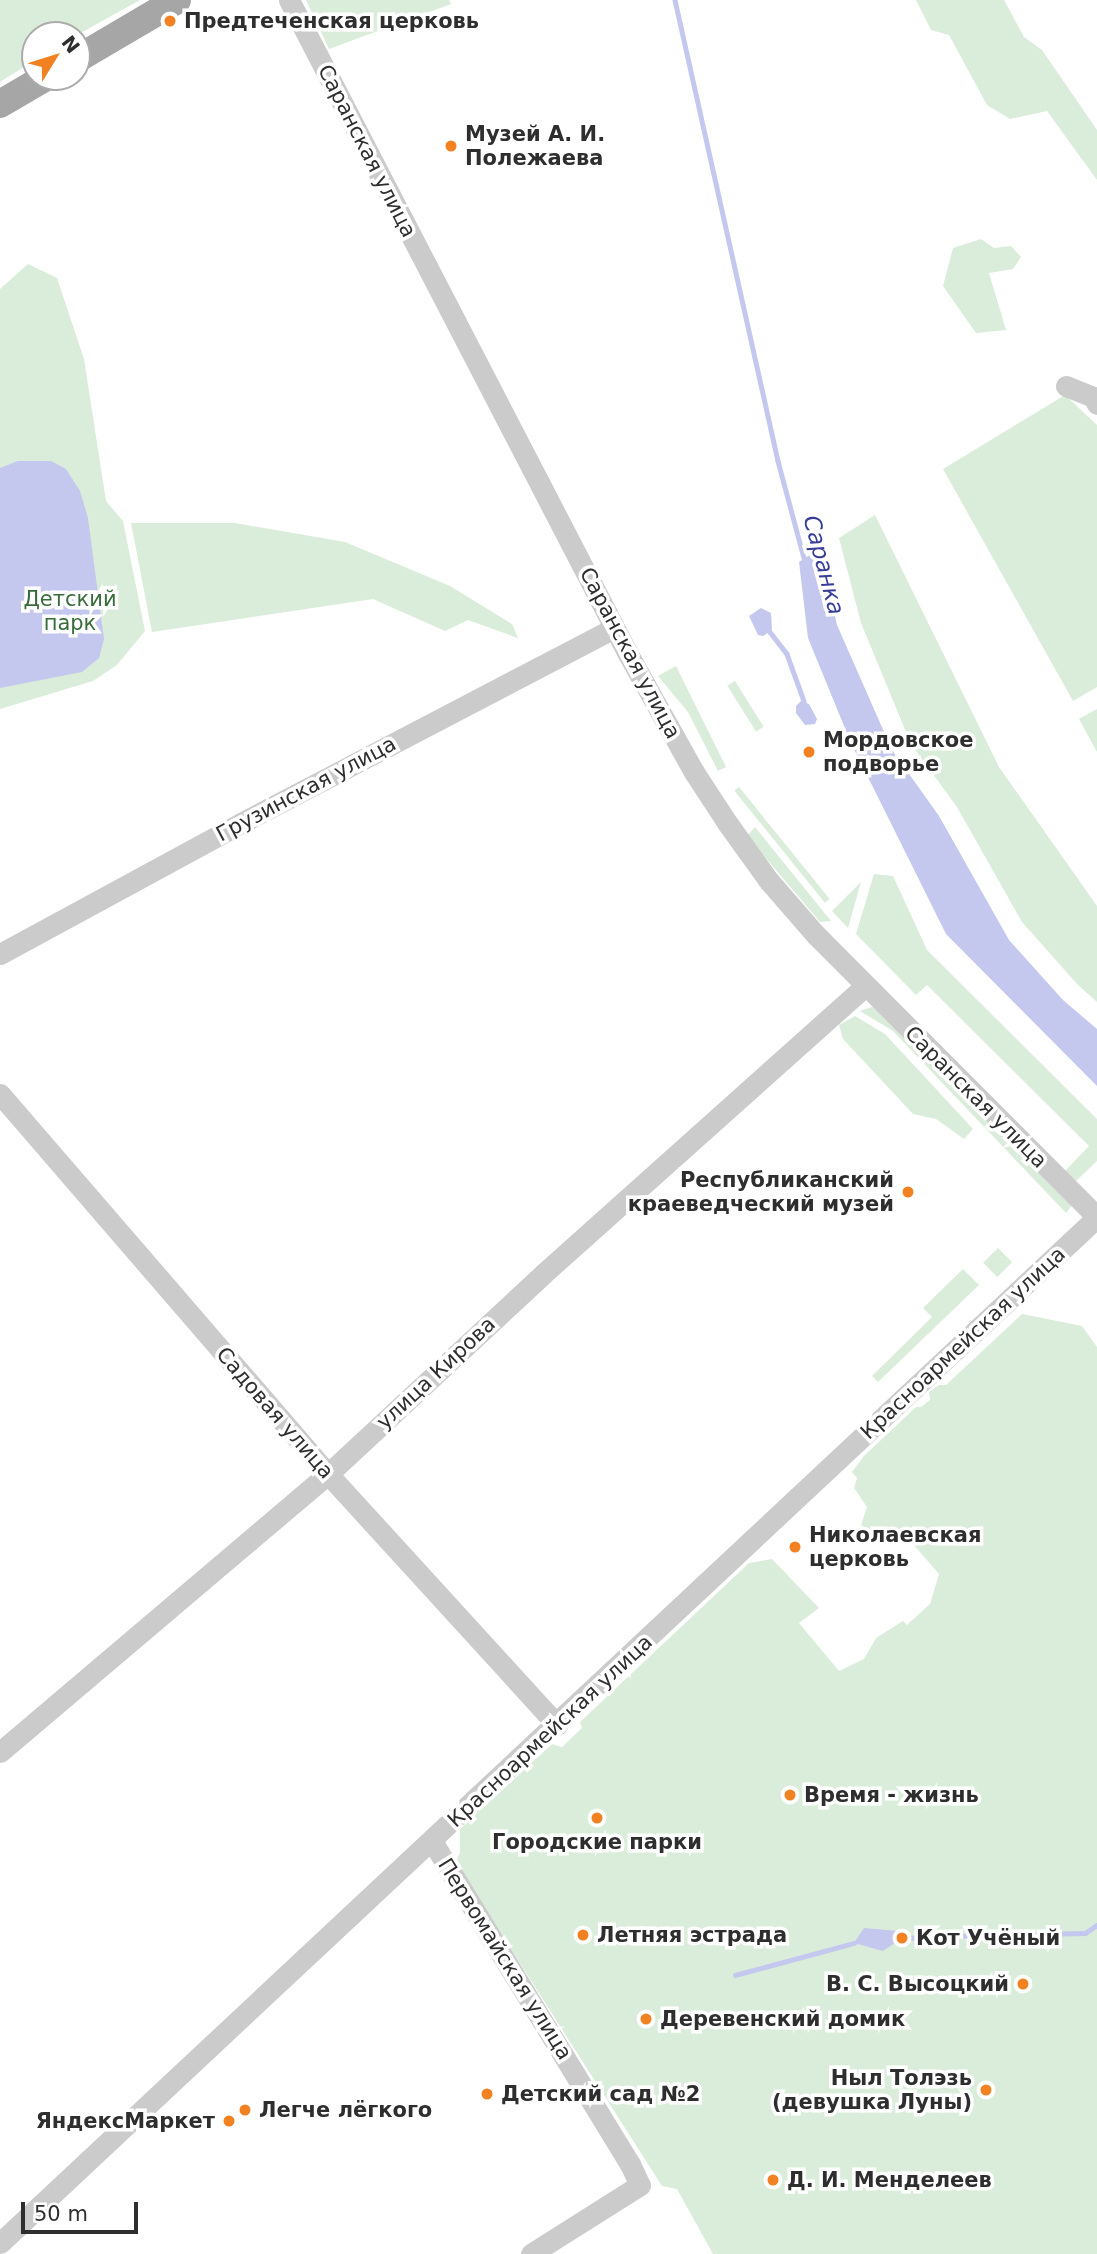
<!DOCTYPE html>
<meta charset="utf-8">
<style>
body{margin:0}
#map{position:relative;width:1097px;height:2254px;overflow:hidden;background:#fff;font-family:"DejaVu Sans",sans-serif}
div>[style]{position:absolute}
.green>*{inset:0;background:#daecda;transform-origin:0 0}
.water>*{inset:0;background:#c4c8ee}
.stream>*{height:4.5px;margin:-2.25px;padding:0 2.25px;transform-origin:2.25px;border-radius:2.25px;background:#c4c8ee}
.minor>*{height:21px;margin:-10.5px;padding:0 10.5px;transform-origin:10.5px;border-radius:10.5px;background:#cbcbcb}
.major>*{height:28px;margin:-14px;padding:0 14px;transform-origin:14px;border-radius:14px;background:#a6a6a6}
.dots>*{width:19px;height:19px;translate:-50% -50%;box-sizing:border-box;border:4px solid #fff;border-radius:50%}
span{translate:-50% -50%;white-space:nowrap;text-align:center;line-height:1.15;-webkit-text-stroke:7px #fff;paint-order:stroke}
.poi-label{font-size:21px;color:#2e2e2e;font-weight:700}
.left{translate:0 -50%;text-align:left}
.right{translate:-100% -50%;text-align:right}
.street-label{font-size:21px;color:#2e2e2e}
.park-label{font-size:21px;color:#386c3b}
.water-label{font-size:23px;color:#363e96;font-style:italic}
.north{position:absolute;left:21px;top:21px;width:70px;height:70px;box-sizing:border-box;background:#fff;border:2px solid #ababab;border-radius:50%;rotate:52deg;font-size:19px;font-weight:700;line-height:28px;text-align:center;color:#2e2e2e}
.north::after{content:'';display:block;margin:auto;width:24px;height:32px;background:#f28122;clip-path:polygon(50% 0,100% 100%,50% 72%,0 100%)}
.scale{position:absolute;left:21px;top:2202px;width:117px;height:32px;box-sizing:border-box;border:4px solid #2e2e2e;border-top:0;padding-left:9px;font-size:21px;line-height:24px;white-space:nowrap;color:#2e2e2e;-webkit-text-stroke:5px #fff;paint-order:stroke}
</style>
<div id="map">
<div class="green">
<div style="clip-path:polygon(0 0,140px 0,77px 35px,35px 35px,35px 60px,0 82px)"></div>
<div style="clip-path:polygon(306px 0,449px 0,451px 4px,329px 49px)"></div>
<div style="clip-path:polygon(916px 0,1004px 0,1024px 37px,1042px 50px,1097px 130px,1097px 180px,1047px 111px,1010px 119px,987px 105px,949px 35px,931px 30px)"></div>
<div style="clip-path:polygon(981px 239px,994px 248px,1011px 246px,1021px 257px,1013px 269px,989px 273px,1006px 330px,976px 333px,943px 286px,953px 248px)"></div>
<div style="clip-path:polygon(28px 264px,57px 278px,84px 359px,106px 501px,123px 521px,145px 631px,117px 665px,93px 681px,0 709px,0 289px)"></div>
<div style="clip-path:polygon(1065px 395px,1097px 425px,1097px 687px,1073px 701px,943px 469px)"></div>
<div style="clip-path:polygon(875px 515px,999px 767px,1097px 906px,1097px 1002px,1077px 984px,1022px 922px,957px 807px,911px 744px,861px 623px,839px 538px)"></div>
<div style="clip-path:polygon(131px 523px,235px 523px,345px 542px,450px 586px,512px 624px,518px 638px,468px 620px,445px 631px,373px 599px,152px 632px)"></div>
<div style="clip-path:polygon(676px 666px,726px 767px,718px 771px,688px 712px,658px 676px)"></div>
<div style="left:735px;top:681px;width:54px;height:9px;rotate:58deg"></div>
<div style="clip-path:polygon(1097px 709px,1097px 752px,1079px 719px)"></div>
<div style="left:739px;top:787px;width:144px;height:6px;rotate:51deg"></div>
<div style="clip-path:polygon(755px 827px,831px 921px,820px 922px,747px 836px)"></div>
<div style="clip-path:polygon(874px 874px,893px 876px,927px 950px,1097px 1119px,1097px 1161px,1076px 1181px,1065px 1171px,1089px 1146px,927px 985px,916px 995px,856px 934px)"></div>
<div style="clip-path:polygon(861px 882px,848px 928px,832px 911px)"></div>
<div style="clip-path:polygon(874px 1006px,1073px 1204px,1066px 1213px,893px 1031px,860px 1011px)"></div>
<div style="clip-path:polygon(855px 1016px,885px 1034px,973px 1129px,964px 1139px,936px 1119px,913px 1114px,843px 1039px,839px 1025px)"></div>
<div style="left:998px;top:1248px;width:20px;height:21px;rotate:45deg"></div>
<div style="clip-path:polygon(963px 1269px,979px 1285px,878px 1382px,872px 1376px,932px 1317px,923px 1308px)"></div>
<div style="clip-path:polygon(1022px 1314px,1082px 1326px,1097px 1347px,1097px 2254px,713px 2254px,677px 2189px,662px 2186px,461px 1871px,457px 1859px,460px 1853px,460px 1829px,552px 1744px,562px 1747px,582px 1728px,580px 1722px,749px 1563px,772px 1559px,819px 1608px,799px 1623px,839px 1671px,864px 1659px,876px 1638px,903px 1621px,907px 1625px,930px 1604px,939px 1574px,906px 1536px,876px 1537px,861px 1525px,867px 1507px,854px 1488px,857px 1478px,852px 1472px,864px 1456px,916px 1407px,921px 1407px,930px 1400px,929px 1392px,939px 1385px,946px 1385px)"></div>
</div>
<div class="water">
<div style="clip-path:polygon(18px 461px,51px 461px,66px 469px,80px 491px,88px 518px,104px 639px,99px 658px,82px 672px,0 688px,0 468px)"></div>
<div style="clip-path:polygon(819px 549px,837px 625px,892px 750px,939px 816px,1009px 940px,1063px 1000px,1097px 1029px,1097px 1086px,946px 934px,851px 743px,808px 638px,799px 562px)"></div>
<div style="clip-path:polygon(761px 608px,771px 613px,772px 630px,763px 636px,758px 635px,749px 616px)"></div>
<div style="clip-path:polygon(801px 701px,809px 704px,817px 719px,815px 724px,805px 725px,796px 713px,796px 706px)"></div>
<div style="clip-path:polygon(864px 1928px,898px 1931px,902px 1938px,883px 1951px,854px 1943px)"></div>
</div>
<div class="stream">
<div style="left:675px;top:0;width:472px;rotate:77.4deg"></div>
<div style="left:778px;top:461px;width:105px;rotate:75deg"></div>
<div style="left:770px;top:632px;width:28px;rotate:52deg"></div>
<div style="left:787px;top:654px;width:50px;rotate:70.1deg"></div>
<div style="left:949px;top:1936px;width:136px;rotate:-1.3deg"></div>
<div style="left:1085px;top:1933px;width:14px;rotate:-34deg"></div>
<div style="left:902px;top:1938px;width:30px;rotate:-2deg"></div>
<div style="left:735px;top:1975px;width:123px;rotate:-15.1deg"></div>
</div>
<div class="minor">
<div style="left:289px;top:0;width:737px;rotate:62.6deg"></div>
<div style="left:628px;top:654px;width:135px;rotate:60.8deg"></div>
<div style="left:694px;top:772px;width:62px;rotate:56.8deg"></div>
<div style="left:728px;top:824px;width:70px;rotate:54.3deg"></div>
<div style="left:769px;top:881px;width:72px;rotate:49deg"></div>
<div style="left:816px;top:935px;width:398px;rotate:45.1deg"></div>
<div style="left:1066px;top:386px;width:29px;rotate:22deg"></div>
<div style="left:1093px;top:397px;width:8px;rotate:60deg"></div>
<div style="left:0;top:954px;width:274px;rotate:-28.5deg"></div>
<div style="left:241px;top:823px;width:421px;rotate:-27.6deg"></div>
<div style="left:0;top:1094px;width:502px;rotate:49.2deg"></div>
<div style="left:328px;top:1474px;width:340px;rotate:47.6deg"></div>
<div style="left:0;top:1752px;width:430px;rotate:-40.3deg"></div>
<div style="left:328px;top:1474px;width:294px;rotate:-42.9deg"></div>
<div style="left:543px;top:1274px;width:432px;rotate:-41.8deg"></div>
<div style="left:432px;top:1841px;width:379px;rotate:58.5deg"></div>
<div style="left:630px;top:2164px;width:23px;rotate:65deg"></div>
<div style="left:640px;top:2185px;width:129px;rotate:147.7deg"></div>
<div style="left:0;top:2243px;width:1502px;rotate:-43.08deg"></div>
</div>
<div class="major">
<div style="left:77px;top:59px;width:116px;rotate:-30.5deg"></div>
<div style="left:0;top:104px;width:53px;rotate:-30.4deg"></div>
</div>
<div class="dots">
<div style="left:170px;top:21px;background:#f28122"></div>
<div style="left:451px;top:146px;background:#f28122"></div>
<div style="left:809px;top:752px;background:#f28122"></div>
<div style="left:908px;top:1192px;background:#f28122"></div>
<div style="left:795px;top:1547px;background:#f28122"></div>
<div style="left:790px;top:1795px;background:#f28122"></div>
<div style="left:597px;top:1818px;background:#f28122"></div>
<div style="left:583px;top:1935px;background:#f28122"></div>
<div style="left:902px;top:1938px;background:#f28122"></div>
<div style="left:1023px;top:1984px;background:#f28122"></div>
<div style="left:646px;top:2019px;background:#f28122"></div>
<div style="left:986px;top:2090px;background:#f28122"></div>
<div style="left:487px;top:2094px;background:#f28122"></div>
<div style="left:245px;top:2110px;background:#f28122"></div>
<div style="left:229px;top:2121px;background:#f28122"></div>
<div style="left:773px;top:2180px;background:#f28122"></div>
</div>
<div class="poi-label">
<span class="left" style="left:184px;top:21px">Предтеченская церковь</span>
<span class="left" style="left:465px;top:146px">Музей А. И.<br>Полежаева</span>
<span class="left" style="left:823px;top:752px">Мордовское<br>подворье</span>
<span class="right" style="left:894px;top:1192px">Республиканский<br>краеведческий музей</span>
<span class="left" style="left:809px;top:1547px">Николаевская<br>церковь</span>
<span class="left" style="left:804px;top:1795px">Время - жизнь</span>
<span style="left:597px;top:1842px">Городские парки</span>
<span class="left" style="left:597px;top:1935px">Летняя эстрада</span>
<span class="left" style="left:916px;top:1938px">Кот Учёный</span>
<span class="right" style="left:1009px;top:1984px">В. С. Высоцкий</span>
<span class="left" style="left:660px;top:2019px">Деревенский домик</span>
<span class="right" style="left:972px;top:2090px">Ныл Толэзь<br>(девушка Луны)</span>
<span class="left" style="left:501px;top:2094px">Детский сад №2</span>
<span class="left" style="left:259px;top:2110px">Легче лёгкого</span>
<span class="right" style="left:215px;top:2121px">ЯндексМаркет</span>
<span class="left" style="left:787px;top:2180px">Д. И. Менделеев</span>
</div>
<div class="street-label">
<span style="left:367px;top:151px;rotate:63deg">Саранская улица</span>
<span style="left:630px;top:653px;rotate:62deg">Саранская улица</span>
<span style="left:306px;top:789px;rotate:-28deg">Грузинская улица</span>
<span style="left:976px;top:1097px;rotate:45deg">Саранская улица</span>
<span style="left:963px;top:1343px;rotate:-43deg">Красноармейская улица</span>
<span style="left:436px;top:1373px;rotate:-43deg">улица Кирова</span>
<span style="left:275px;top:1413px;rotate:49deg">Садовая улица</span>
<span style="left:550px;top:1731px;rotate:-43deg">Красноармейская улица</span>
<span style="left:505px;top:1959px;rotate:58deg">Первомайская улица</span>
</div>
<div class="park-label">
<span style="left:70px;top:611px">Детский<br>парк</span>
</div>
<div class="water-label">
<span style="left:824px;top:565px;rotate:75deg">Саранка</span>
</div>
<div class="north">N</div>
<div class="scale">50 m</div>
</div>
